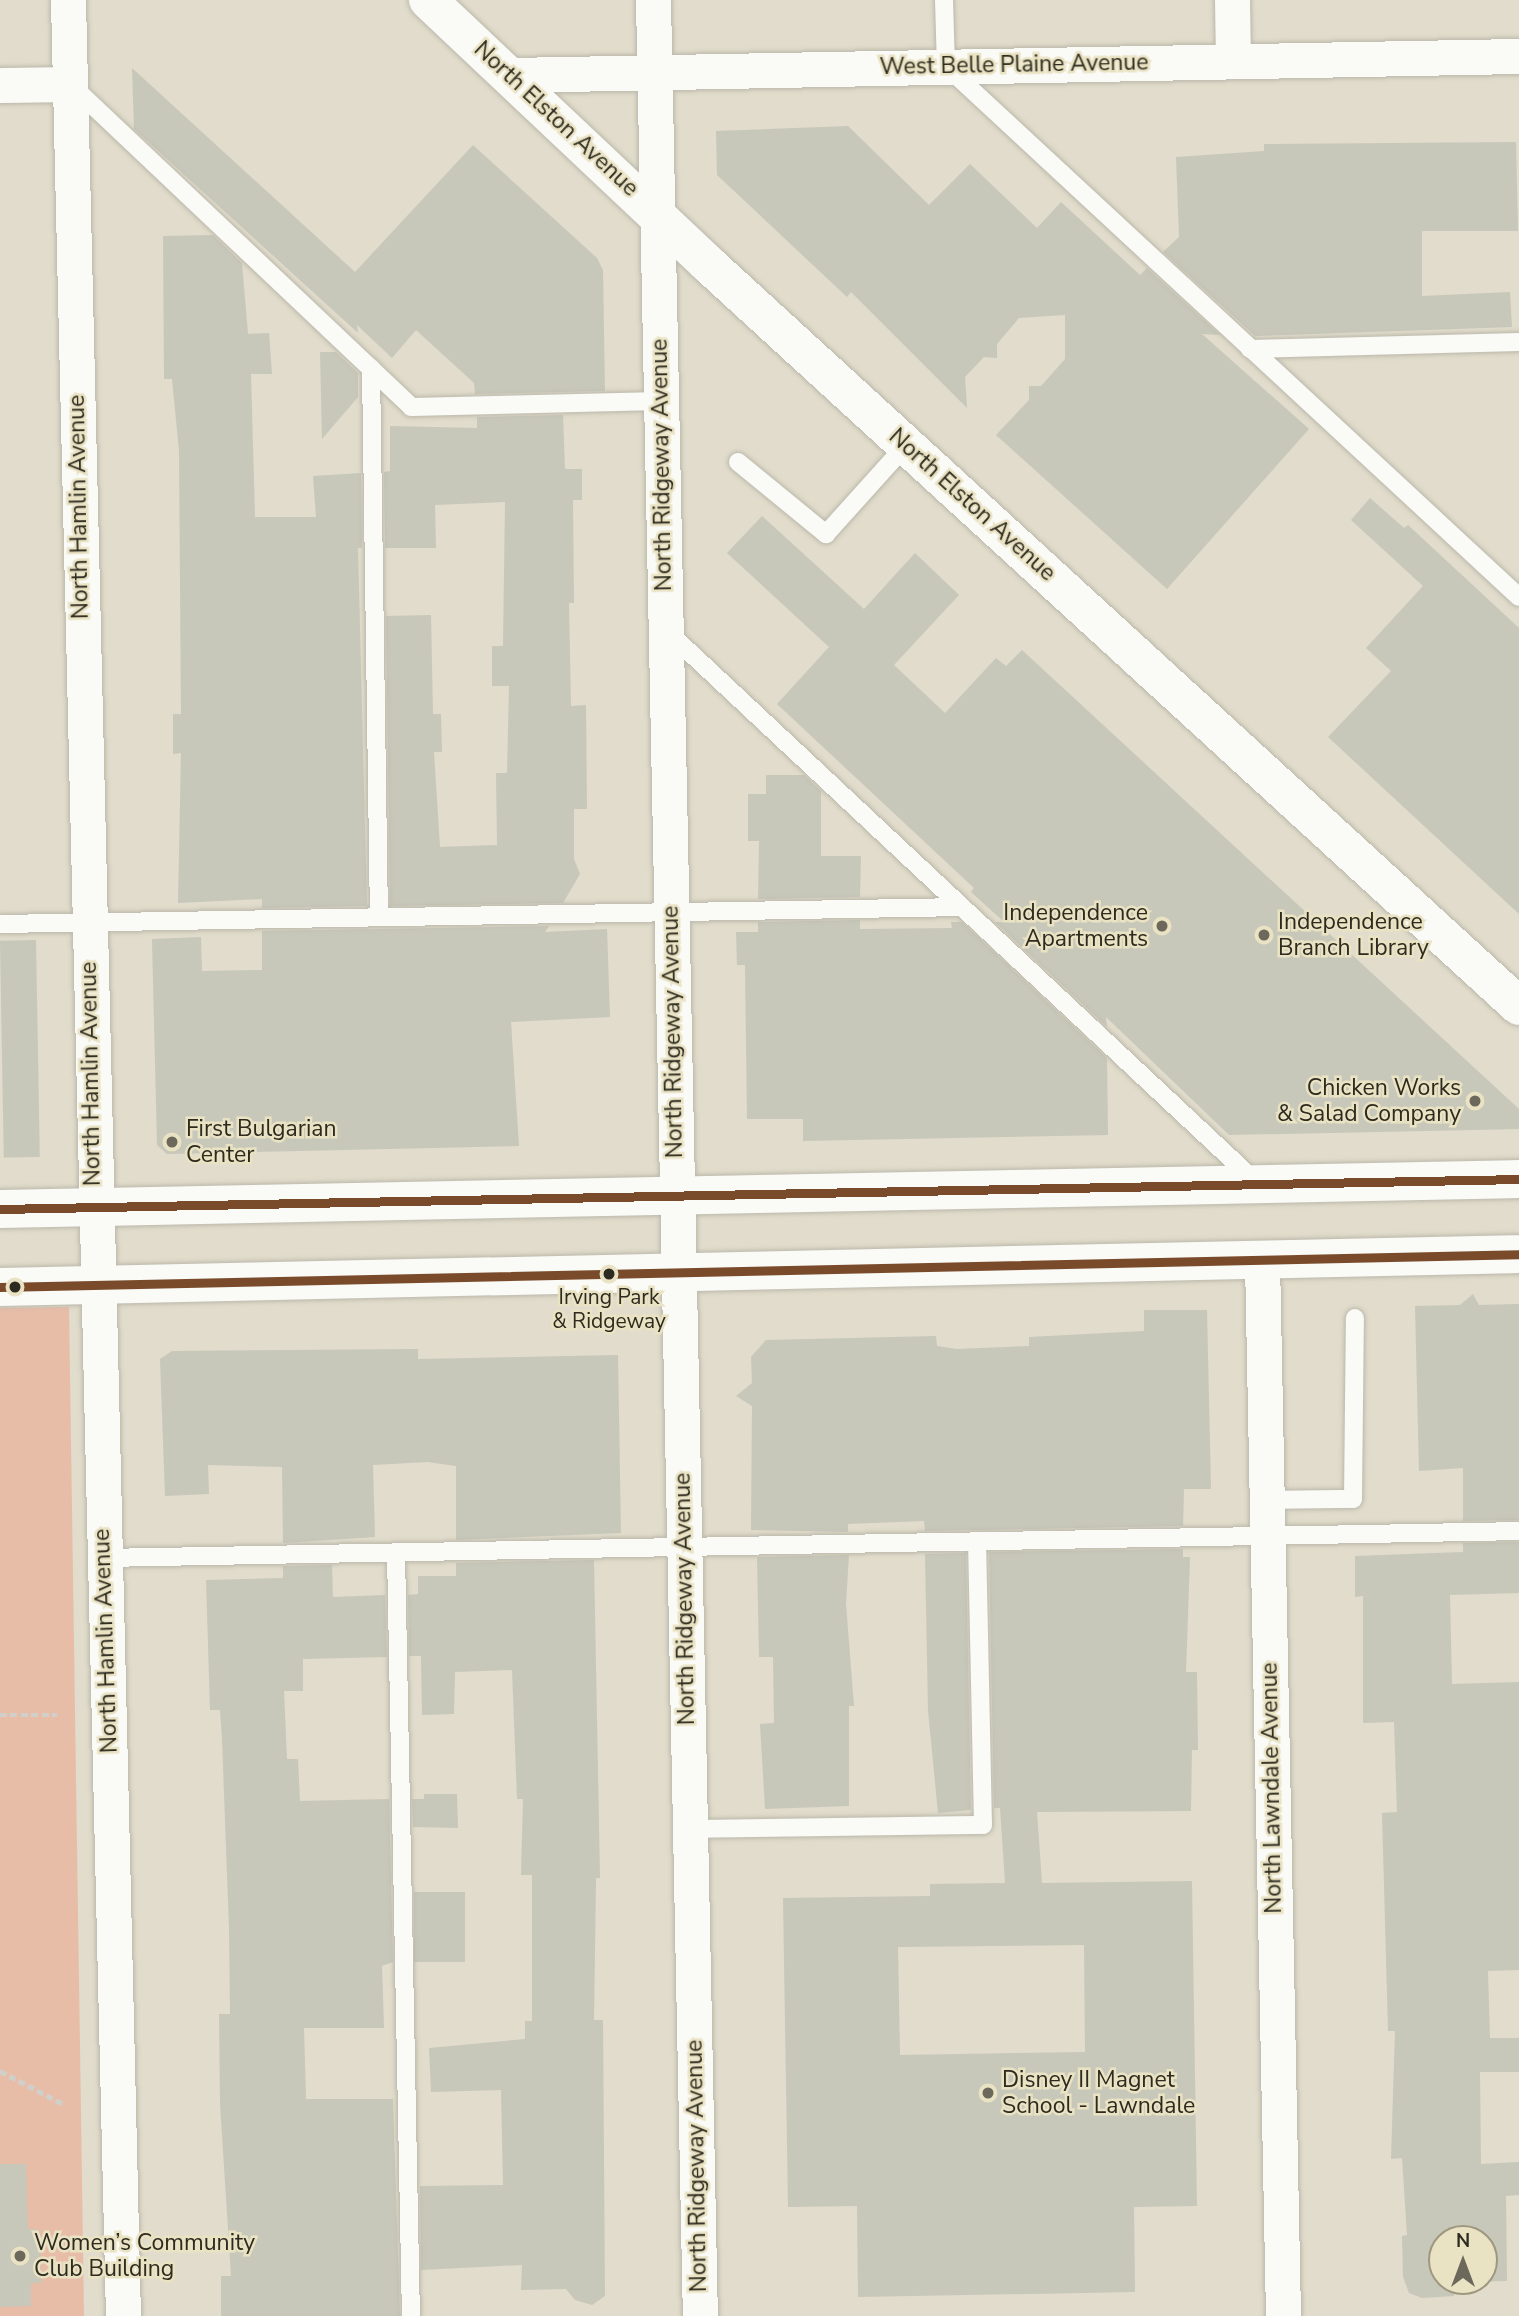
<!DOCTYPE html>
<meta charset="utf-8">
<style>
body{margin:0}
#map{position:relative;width:1519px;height:2316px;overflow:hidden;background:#e1dccb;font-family:"Nunito Sans",sans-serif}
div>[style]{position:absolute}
.green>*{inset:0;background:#e8bda8}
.building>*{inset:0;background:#c7c7ba;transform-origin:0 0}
.path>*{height:4.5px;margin-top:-2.25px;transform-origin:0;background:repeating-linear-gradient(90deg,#d0cfca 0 7px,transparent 0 10.5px)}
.roads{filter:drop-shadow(0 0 2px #bbb8ab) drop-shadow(0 0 2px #bbb8ab)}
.lane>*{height:18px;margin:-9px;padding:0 9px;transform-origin:9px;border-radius:9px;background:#fafaf7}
.street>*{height:35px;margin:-17.5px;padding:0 17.5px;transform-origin:17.5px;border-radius:17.5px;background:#fafaf7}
.secondary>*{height:38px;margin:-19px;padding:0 19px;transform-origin:19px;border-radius:19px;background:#fafaf7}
.primary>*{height:38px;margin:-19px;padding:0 19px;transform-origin:19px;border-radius:19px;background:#fafaf7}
.bus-1>*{height:9px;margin:-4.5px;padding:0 4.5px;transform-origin:4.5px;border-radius:4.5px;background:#7a4b2a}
.dots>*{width:19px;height:19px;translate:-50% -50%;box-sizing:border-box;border:4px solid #e9e2c3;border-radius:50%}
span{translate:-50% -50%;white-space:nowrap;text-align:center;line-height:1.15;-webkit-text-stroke:5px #e9e2c3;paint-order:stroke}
.bus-label{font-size:21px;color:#2d2a1f}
.street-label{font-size:23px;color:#2d2a1f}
.poi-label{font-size:23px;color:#2d2a1f}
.right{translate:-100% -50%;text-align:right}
.left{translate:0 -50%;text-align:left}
.north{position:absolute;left:1428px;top:2225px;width:70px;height:70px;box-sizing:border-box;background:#e9e2c3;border:2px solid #9e9881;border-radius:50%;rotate:0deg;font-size:19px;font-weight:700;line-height:28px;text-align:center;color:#2d2a1f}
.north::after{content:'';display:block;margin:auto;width:24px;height:32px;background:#6c685b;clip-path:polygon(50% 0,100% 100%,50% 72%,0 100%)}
</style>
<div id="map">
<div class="green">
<div style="clip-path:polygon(69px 1307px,84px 2316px,0 2316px,0 1308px)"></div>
</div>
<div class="building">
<div style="clip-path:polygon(132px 68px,355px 272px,473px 145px,597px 258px,603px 270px,605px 391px,475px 394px,474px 383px,416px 330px,392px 358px,357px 325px,358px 333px,134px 129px)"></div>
<div style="clip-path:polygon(848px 126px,929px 205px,970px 164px,1037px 228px,1061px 202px,1140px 275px,1147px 268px,1220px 335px,1202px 334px,1309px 429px,1167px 589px,996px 435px,1029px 400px,1029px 386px,1041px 386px,1065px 359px,1065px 315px,1019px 318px,997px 344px,997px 358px,984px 357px,965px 377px,967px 408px,851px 292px,847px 297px,717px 175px,716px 131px)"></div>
<div style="clip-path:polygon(1516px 142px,1518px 231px,1422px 231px,1422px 296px,1510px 292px,1512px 327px,1255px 336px,1163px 252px,1179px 237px,1176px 157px,1264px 151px,1264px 144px)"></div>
<div style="clip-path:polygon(213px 235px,242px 263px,248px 334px,269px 333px,272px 374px,251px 374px,255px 517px,316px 517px,313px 476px,361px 473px,362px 548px,358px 548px,367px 906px,262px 908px,262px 899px,178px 903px,181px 753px,173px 754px,173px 714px,181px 714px,179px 451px,172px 379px,164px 379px,163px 236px)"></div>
<div style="clip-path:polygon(320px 352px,336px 352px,358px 373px,358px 397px,322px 439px)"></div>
<div style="clip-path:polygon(563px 415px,565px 469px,582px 469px,582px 500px,573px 500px,574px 603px,569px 603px,571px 706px,586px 705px,587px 809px,574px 809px,574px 859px,580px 874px,563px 903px,390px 906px,386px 616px,431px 615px,433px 714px,441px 714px,442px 752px,434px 752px,440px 847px,497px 845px,496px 773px,507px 773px,509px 686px,492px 686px,492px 646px,503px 646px,505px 502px,435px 505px,436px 548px,385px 548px,384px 472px,390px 471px,390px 426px,477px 428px,477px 417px)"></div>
<div style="clip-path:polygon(1370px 498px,1404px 528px,1408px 525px,1519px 628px,1519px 914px,1328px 737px,1391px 671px,1366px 648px,1423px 586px,1351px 520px)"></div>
<div style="clip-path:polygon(762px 516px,864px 609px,915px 553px,959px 595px,894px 665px,945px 713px,996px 658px,1006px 666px,1022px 650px,1519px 1109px,1519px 1129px,1229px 1135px,1106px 1017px,1107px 1027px,995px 922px,1004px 922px,971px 892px,974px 888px,777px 704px,829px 647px,727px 553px)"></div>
<div style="clip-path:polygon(766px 775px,804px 775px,821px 791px,821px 856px,861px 856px,860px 897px,758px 899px,759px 841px,748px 841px,748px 794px,766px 794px)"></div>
<div style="clip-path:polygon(860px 920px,860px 929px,952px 928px,951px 922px,962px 922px,1107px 1058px,1108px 1135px,803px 1141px,803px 1119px,747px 1119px,745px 965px,737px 965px,736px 932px,758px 932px,758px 922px)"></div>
<div style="clip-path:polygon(549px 926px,545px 932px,607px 929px,610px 1017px,511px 1022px,519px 1146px,167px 1154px,157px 1145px,152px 939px,201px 937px,202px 971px,262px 970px,262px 931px)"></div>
<div style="left:36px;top:940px;width:217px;height:36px;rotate:89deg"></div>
<div style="clip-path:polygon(1473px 1294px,1479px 1305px,1519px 1304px,1519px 1520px,1463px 1521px,1463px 1468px,1419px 1471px,1415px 1306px,1460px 1305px)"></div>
<div style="clip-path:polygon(1144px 1310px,1207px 1310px,1211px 1489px,1184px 1489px,1183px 1526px,925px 1531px,924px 1521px,848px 1524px,848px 1532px,751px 1530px,752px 1406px,736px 1396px,752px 1383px,751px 1357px,766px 1340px,936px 1336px,937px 1346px,957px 1349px,1029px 1346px,1029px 1337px,1144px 1331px)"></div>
<div style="clip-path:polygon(418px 1349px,418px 1359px,618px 1355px,621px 1533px,456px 1540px,456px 1466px,427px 1462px,373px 1465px,375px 1537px,283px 1543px,282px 1467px,208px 1465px,209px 1494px,165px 1496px,160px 1359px,172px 1351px)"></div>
<div style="clip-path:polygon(evenodd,1519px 1542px,1519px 1593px,1450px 1595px,1452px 1684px,1519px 1682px,1519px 1970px,1488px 1971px,1490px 2038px,1519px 2038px,1519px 2072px,1480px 2072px,1481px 2164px,1519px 2162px,1519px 2195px,1506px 2196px,1507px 2281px,1453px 2282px,1454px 2296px,1422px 2298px,1409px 2293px,1403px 2277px,1402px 2236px,1407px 2235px,1402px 2158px,1391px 2159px,1395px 2031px,1388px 2031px,1382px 1813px,1397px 1812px,1394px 1722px,1363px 1723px,1363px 1596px,1355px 1597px,1355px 1556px,1463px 1552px,1463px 1543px,1519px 1542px,1442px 2239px,1484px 2239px,1484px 2281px,1442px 2281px,1442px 2239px)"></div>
<div style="clip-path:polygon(evenodd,1183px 1549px,1183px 1557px,1190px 1557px,1186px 1672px,1197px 1672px,1198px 1750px,1192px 1750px,1191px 1811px,1037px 1812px,1042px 1883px,1192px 1881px,1197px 2206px,1134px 2207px,1135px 2292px,858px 2297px,857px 2206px,788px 2207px,783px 1898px,930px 1896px,930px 1884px,1005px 1883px,1000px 1808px,994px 1808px,989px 1552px,1183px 1549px,1084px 1945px,1085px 2052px,900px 2055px,898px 1947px,1084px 1945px)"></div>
<div style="clip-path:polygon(966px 1553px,971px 1810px,938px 1813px,928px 1710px,925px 1554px)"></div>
<div style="clip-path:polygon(849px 1555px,846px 1604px,854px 1706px,849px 1706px,849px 1806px,765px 1809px,760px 1724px,774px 1723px,773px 1657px,759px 1657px,757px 1557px)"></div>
<div style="clip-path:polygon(594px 1560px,600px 1878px,596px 1878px,594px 2020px,603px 2020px,605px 2296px,592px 2305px,575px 2300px,566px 2289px,521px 2290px,522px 2265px,421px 2270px,420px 2186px,503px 2185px,501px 2090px,431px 2092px,429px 2048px,525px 2039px,525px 2021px,532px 2021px,532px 1875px,521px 1875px,523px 1799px,517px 1799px,512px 1670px,455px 1672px,454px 1714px,422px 1715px,421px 1656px,409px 1656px,408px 1595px,418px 1594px,418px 1576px,456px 1576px,456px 1563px)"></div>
<div style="clip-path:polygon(332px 1565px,333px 1597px,385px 1595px,387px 1657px,303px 1659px,303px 1691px,284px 1691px,287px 1759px,298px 1759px,300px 1801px,389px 1799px,393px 1962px,382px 1966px,384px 2028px,304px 2028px,306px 2099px,393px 2099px,400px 2316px,221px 2316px,221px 2276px,231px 2276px,220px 2104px,219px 2014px,230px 2014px,229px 1928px,222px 1739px,220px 1710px,210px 1710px,206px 1580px,283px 1578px,283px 1566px)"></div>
<div style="clip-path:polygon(424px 1794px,457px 1794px,458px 1828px,413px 1827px,412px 1799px,424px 1799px)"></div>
<div style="left:465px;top:1892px;width:70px;height:51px;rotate:90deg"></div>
<div style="clip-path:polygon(0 2164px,26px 2164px,28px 2229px,40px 2230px,41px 2283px,31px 2283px,31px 2306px,0 2307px)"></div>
</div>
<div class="path">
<div style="left:0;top:1715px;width:57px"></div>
<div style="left:0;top:2071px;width:73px;rotate:27.6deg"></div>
</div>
<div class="roads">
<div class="lane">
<div style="left:944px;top:0;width:66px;rotate:88.3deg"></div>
<div style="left:946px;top:66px;width:781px;rotate:42.82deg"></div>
<div style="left:70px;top:84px;width:470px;rotate:43.4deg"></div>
<div style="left:411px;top:407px;width:250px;rotate:-1.4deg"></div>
<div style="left:1250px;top:349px;width:269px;rotate:-1.5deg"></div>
<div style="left:371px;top:368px;width:549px;rotate:89.17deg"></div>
<div style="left:738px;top:462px;width:114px;rotate:39.3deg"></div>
<div style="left:826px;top:534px;width:120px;rotate:-48deg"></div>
<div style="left:668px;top:632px;width:805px;rotate:43.09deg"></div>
<div style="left:0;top:924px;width:962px;rotate:-1.01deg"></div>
<div style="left:1267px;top:1500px;width:86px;rotate:-0.7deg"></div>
<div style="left:1353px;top:1499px;width:181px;rotate:-89.4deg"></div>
<div style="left:396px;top:1552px;width:764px;rotate:88.88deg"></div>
<div style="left:103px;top:1558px;width:1416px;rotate:-1.09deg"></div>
<div style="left:690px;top:1829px;width:293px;rotate:-0.8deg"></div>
<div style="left:983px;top:1825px;width:284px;rotate:-91.2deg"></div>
</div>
<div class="street">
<div style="left:68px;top:0;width:2317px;rotate:88.64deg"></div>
<div style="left:653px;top:0;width:2316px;rotate:88.84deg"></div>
<div style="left:1232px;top:0;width:61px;rotate:89.1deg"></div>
<div style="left:510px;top:75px;width:1009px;rotate:-1.08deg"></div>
<div style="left:0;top:85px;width:70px;rotate:-0.8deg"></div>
<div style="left:1262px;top:1260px;width:1056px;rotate:88.86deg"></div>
</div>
<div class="secondary">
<div style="left:428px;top:0;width:385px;rotate:43.3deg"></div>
<div style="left:708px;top:264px;width:1099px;rotate:42.46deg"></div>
</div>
<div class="primary">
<div style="left:0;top:1209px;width:1519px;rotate:-1.13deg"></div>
<div style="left:0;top:1287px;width:1519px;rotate:-1.24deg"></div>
</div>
</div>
<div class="bus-1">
<div style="left:0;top:1209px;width:1519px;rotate:-1.13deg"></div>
<div style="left:0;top:1287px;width:1519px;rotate:-1.24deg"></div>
</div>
<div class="dots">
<div style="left:1162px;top:926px;background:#6c685b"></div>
<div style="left:1264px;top:935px;background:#6c685b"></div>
<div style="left:1475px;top:1101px;background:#6c685b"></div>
<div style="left:172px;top:1142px;background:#6c685b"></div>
<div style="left:609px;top:1274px;background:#2d2a1f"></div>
<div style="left:15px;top:1287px;background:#2d2a1f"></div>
<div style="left:988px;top:2093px;background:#6c685b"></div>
<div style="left:20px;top:2256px;background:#6c685b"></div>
</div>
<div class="bus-label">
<span style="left:609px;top:1309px">Irving Park<br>&amp; Ridgeway</span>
</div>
<div class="street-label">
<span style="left:1014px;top:65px;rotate:-1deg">West Belle Plaine Avenue</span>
<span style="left:556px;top:119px;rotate:43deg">North Elston Avenue</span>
<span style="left:662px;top:465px;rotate:-91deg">North Ridgeway Avenue</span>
<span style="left:972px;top:505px;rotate:42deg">North Elston Avenue</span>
<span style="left:79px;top:507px;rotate:-91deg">North Hamlin Avenue</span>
<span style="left:673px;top:1032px;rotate:-91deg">North Ridgeway Avenue</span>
<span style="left:91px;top:1074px;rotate:-91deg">North Hamlin Avenue</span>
<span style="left:685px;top:1599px;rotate:-91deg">North Ridgeway Avenue</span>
<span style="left:106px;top:1641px;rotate:-92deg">North Hamlin Avenue</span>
<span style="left:1272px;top:1788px;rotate:-91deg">North Lawndale Avenue</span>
<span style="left:697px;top:2166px;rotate:-91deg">North Ridgeway Avenue</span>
</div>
<div class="poi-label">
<span class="right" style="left:1148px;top:926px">Independence<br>Apartments</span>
<span class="left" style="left:1278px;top:935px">Independence<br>Branch Library</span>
<span class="right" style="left:1461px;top:1101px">Chicken Works<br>&amp; Salad Company</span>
<span class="left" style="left:186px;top:1142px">First Bulgarian<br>Center</span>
<span class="left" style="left:1002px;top:2093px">Disney II Magnet<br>School - Lawndale</span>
<span class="left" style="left:34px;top:2256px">Women’s Community<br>Club Building</span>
</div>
<div class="north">N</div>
</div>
